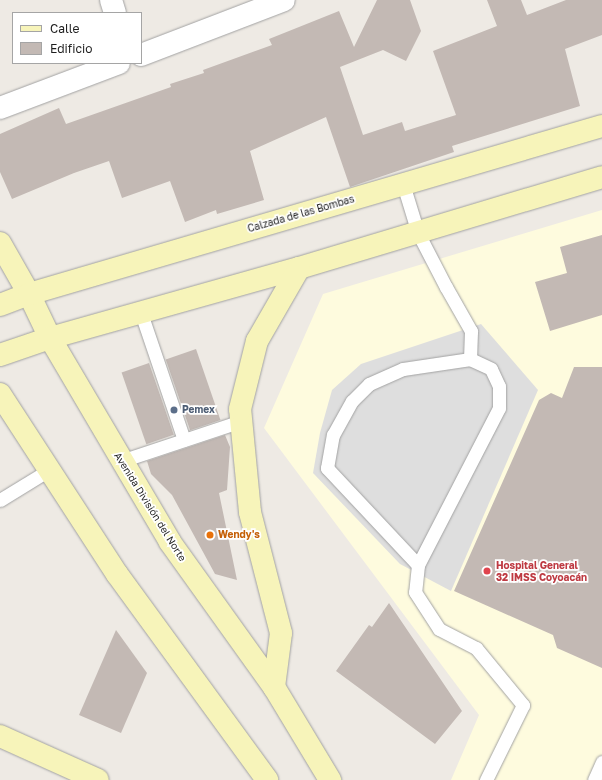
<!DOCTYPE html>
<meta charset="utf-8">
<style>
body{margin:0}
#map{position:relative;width:602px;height:780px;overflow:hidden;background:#eeeae4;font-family:"Golos Text",sans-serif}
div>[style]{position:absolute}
.education>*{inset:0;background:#fefbde}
.parking>*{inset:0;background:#dedede}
.building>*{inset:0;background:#c3b9b4;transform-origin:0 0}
.roads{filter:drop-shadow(0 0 1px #a2a2a2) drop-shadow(0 0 1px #a2a2a2)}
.service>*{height:13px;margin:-6.5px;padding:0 6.5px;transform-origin:6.5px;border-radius:6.5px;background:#fff}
.minor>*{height:22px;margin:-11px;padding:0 11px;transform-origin:11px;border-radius:11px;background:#fff}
.secondary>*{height:22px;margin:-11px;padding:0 11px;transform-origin:11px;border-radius:11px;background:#f7f4ba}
.dots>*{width:11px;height:11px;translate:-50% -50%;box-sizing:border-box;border:2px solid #fff;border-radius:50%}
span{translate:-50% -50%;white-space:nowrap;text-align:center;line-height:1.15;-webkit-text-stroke:3.5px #fff;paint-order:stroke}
.street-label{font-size:10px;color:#1e1e1e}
.service-label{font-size:10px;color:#4e5e75;font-weight:700}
.left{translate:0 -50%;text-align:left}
.food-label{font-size:10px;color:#c56008;font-weight:700}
.health-label{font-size:10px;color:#be3a42;font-weight:700}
.legend{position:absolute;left:12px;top:12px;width:130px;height:52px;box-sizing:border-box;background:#fff;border:1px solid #a5a5a5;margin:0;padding:5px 7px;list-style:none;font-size:12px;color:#1e1e1e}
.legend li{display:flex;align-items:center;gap:8px;height:20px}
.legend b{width:20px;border:1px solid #a5a5a5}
</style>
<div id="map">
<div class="education">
<div style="clip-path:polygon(602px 210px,602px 780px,451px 780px,479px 715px,264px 428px,323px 294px)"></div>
</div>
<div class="parking">
<div style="clip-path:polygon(481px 324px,538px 390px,451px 591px,400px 564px,313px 473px,320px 433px,332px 390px,361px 364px)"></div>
</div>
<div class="building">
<div style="clip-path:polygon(377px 0,410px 0,421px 31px,406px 61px,383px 50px,340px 67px,363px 135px,402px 122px,405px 131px,456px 115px,433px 51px,497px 26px,487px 0,521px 0,527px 15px,566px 0,602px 0,602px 35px,565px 49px,580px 106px,452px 146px,454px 152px,350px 187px,326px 117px,250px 151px,264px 200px,217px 214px,216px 210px,185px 222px,170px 181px,122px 198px,109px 161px,74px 173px,12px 199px,0 172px,0 134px,59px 108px,66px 124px,171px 87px,170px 84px,204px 73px,203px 70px,272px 45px,269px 39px,339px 11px,354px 47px)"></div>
<div style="clip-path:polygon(602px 235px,602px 315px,550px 331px,535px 282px,567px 273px,560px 247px)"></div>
<div style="left:196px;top:349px;width:75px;height:32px;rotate:71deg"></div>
<div style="left:149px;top:363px;width:76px;height:29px;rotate:71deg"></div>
<div style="clip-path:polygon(574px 367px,602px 367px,602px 668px,557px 648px,553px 635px,454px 591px,539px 400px,551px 393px,562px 398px)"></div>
<div style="clip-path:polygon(225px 435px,230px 447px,227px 490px,219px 493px,237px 580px,215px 574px,172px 495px,151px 474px,147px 461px)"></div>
<div style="clip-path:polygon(389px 603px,462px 711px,435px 744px,336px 671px,369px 625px,372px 627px)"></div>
<div style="clip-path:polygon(116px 630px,147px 673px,121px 733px,79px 715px)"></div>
</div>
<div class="roads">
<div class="service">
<div style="left:403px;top:184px;width:51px;rotate:73deg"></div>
<div style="left:418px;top:233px;width:61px;rotate:62.6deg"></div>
<div style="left:446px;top:287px;width:51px;rotate:60.4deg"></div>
<div style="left:471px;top:331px;width:28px;rotate:92deg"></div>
<div style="left:141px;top:313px;width:134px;rotate:71.3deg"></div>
<div style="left:121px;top:461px;width:126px;rotate:-18.4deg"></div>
<div style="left:0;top:500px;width:57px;rotate:-31.5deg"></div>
<div style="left:418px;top:565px;width:133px;rotate:-133.2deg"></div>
<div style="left:327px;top:468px;width:34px;rotate:-80deg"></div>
<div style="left:333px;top:435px;width:39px;rotate:-61deg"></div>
<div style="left:352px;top:401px;width:24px;rotate:-45deg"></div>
<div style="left:369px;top:384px;width:37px;rotate:-24deg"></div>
<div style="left:403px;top:369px;width:68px;rotate:-8.5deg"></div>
<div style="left:470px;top:359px;width:23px;rotate:25deg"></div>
<div style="left:491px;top:369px;width:19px;rotate:65deg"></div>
<div style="left:499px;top:386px;width:22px;rotate:90deg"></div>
<div style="left:499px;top:408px;width:177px;rotate:117.3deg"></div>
<div style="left:418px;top:565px;width:27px;rotate:96deg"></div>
<div style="left:415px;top:592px;width:44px;rotate:57deg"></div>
<div style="left:439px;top:629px;width:42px;rotate:27.2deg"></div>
<div style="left:476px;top:648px;width:74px;rotate:50.5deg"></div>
<div style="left:523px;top:705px;width:84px;rotate:116.3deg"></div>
<div style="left:594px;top:780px;width:20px;rotate:-66deg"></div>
</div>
<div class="minor">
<div style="left:111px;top:0;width:14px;rotate:73deg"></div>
<div style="left:141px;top:55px;width:153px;rotate:-21deg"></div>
<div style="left:0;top:108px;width:127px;rotate:-20.7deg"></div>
</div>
<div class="secondary">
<div style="left:0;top:243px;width:59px;rotate:60.4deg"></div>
<div style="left:29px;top:294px;width:49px;rotate:64.5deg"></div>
<div style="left:50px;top:338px;width:237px;rotate:59.5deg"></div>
<div style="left:170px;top:542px;width:178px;rotate:54.4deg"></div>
<div style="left:274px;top:687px;width:109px;rotate:58.9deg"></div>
<div style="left:0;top:305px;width:31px;rotate:-21deg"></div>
<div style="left:29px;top:294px;width:597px;rotate:-16.34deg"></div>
<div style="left:0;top:355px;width:53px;rotate:-18.8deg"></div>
<div style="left:50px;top:338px;width:259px;rotate:-15.7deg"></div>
<div style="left:299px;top:268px;width:316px;rotate:-16.7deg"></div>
<div style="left:0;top:394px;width:215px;rotate:57deg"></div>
<div style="left:117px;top:574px;width:255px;rotate:53.9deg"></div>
<div style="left:274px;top:687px;width:54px;rotate:-82.6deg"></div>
<div style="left:281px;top:633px;width:125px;rotate:-104.4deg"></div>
<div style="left:250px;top:512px;width:103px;rotate:-95.5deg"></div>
<div style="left:240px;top:409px;width:70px;rotate:-76deg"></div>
<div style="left:257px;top:341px;width:84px;rotate:-60.1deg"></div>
<div style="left:0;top:736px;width:107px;rotate:24.2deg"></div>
</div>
</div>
<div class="dots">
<div style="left:174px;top:410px;background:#5c6f8a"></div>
<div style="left:210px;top:535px;background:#e8710a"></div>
<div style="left:487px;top:571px;background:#e0444e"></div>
</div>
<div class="street-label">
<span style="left:301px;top:214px;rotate:-16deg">Calzada de las Bombas</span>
<span style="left:150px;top:507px;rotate:58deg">Avenida División del Norte</span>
</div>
<div class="service-label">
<span class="left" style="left:182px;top:410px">Pemex</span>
</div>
<div class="food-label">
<span class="left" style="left:218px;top:535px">Wendy's</span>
</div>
<div class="health-label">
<span class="left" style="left:496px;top:571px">Hospital General<br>32 IMSS Coyoacán</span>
</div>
<ul class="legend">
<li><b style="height:5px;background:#f7f4ba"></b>Calle</li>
<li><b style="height:11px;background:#c3b9b4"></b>Edificio</li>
</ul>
</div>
